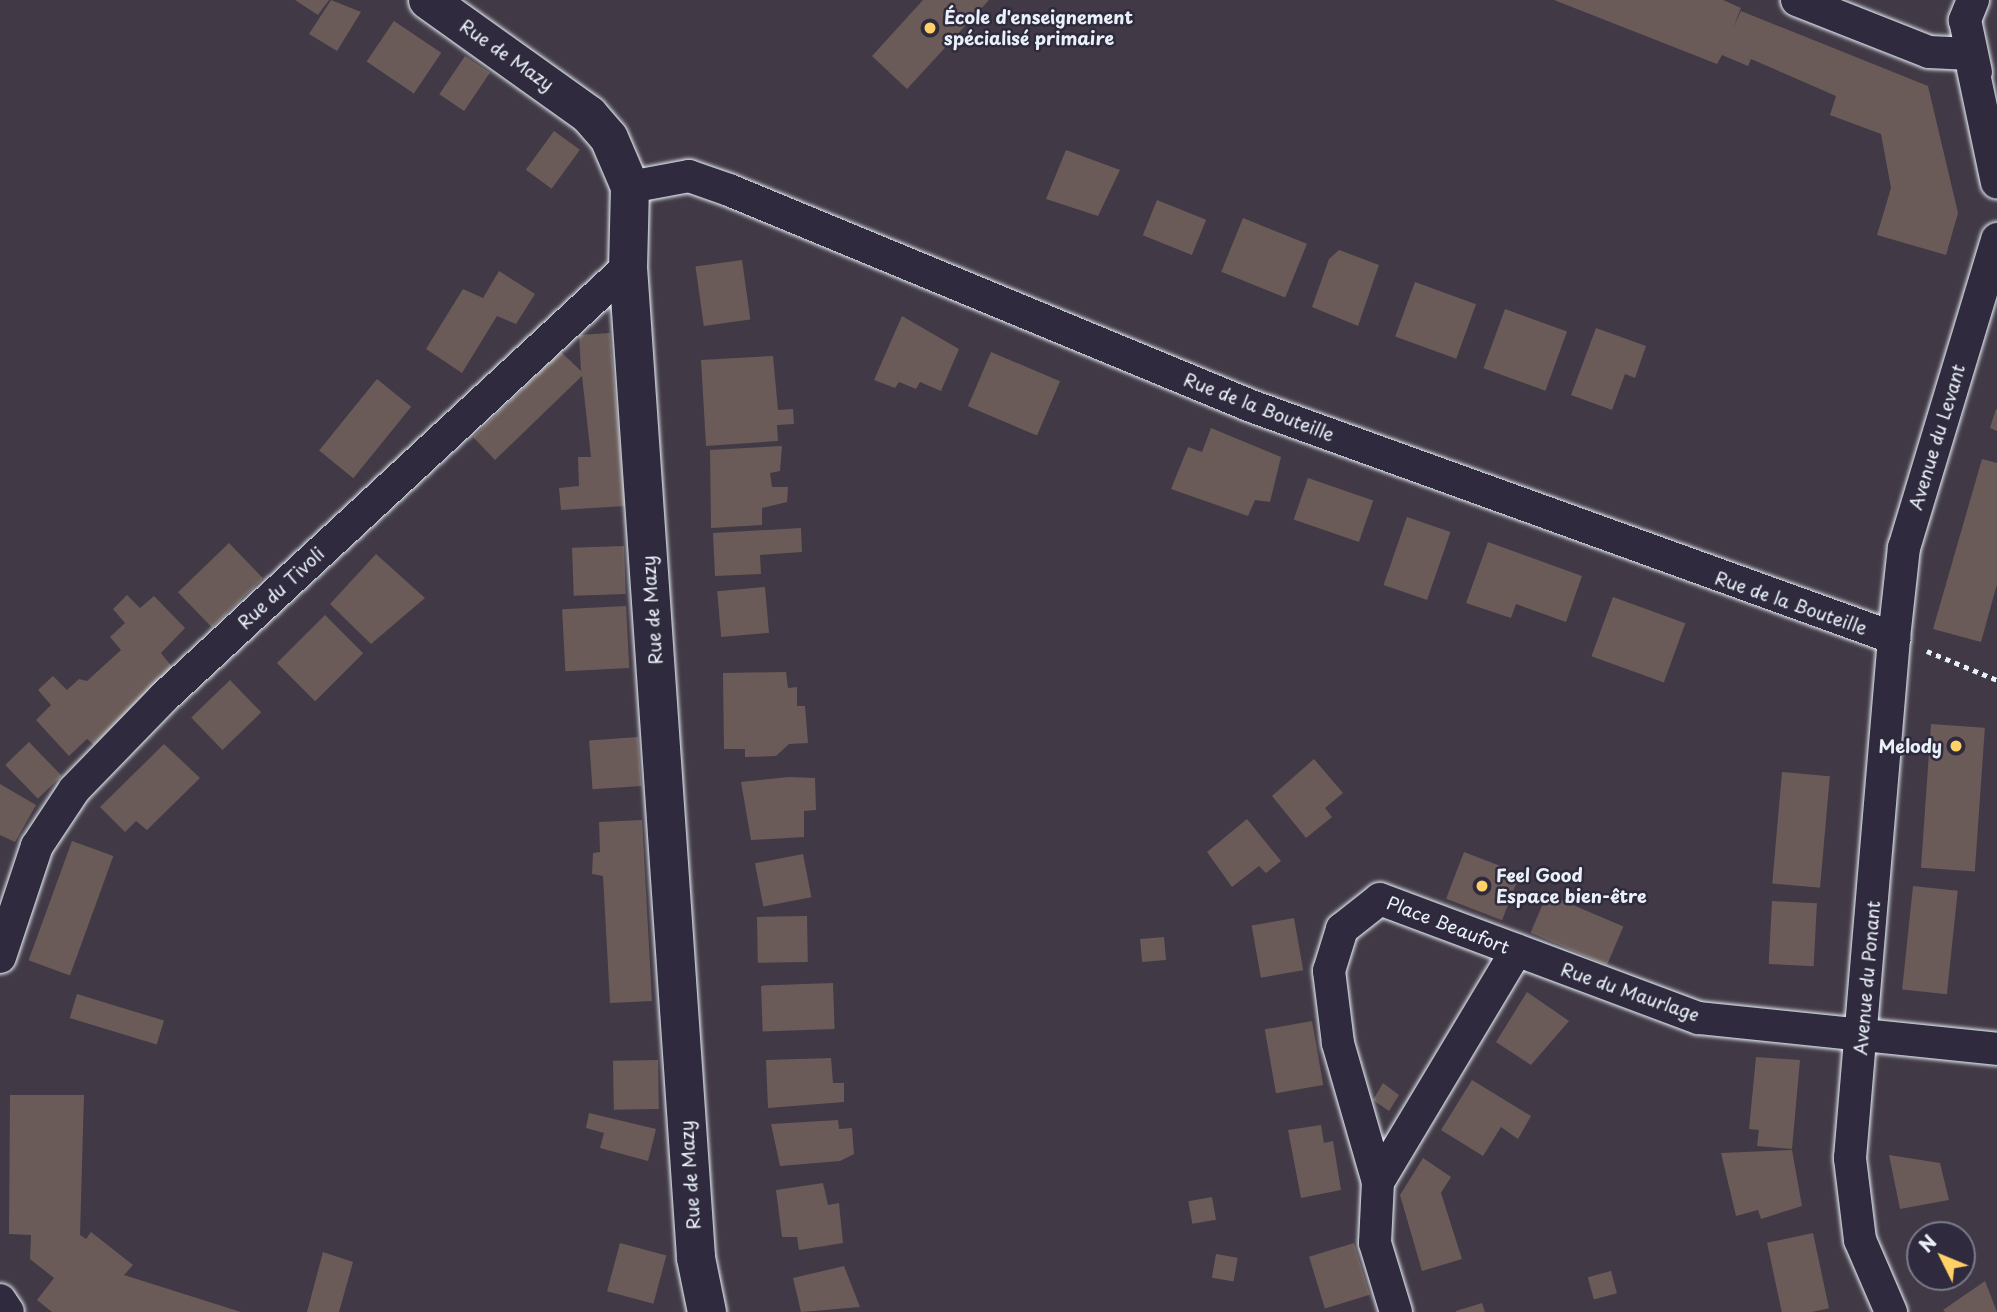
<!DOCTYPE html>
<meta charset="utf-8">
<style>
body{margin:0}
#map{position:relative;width:1997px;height:1312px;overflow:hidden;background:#413945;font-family:"Playpen Sans",sans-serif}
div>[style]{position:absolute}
.building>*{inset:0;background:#6a5b58;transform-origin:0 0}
.path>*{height:4.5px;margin-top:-2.25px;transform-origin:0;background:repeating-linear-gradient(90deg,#e8f1f8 0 5px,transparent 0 10px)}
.roads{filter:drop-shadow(0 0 2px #e8f1f8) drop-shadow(0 0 2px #e8f1f8)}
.street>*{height:32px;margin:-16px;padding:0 16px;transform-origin:16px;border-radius:16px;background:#2f2a3d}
.secondary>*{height:38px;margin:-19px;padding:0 19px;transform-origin:19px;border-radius:19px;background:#2f2a3d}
.dots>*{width:19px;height:19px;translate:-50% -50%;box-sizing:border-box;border:4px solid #2f2a3d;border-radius:50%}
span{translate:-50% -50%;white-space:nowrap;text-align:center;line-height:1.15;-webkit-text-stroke:5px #2f2a3d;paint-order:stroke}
.poi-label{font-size:18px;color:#e8f1f8;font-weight:700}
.left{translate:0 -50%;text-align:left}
.right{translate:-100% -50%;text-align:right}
.street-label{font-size:18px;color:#e8f1f8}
.north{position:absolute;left:1906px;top:1221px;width:70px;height:70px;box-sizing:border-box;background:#2f2a3d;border:2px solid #797a88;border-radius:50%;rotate:313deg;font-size:19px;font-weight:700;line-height:28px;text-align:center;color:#e8f1f8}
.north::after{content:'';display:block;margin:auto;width:24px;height:32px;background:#ffd166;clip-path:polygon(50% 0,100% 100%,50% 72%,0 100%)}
</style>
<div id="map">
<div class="building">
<div style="clip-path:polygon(295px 0,329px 0,318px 15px)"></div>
<div style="clip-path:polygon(331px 0,361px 12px,337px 51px,309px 34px)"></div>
<div style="clip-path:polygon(923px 0,989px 0,907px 89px,872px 56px)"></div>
<div style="clip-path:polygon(1554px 0,1723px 0,1741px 8px,1733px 28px,1741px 11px,1928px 86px,1958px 213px,1946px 255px,1877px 235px,1891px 188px,1881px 134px,1830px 115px,1836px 96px,1751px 59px,1748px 66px,1722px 55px,1717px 64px)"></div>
<div style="left:394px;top:21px;width:57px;height:49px;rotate:34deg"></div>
<div style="left:465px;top:56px;width:30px;height:46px;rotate:34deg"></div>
<div style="left:554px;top:131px;width:32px;height:48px;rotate:36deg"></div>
<div style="clip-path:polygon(1066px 150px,1120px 170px,1098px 216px,1046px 199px)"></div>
<div style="left:1157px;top:200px;width:53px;height:38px;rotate:22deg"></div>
<div style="left:1243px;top:218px;width:69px;height:58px;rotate:22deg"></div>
<div style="clip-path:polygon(1339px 250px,1379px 265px,1358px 326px,1312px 307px,1329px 259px)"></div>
<div style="left:742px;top:260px;width:60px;height:47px;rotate:82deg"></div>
<div style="clip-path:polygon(499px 271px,535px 294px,516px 324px,497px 316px,462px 373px,426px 349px,463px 289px,483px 298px)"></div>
<div style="left:1415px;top:282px;width:65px;height:58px;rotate:20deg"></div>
<div style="left:1505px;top:309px;width:66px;height:63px;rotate:20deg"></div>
<div style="clip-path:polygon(902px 316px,959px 349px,941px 391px,920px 382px,916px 389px,899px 382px,895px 388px,874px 380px)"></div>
<div style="clip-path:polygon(1596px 328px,1646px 346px,1635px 378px,1625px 374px,1612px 410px,1571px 395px)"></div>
<div style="clip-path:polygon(610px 333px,625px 506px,561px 510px,559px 488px,579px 486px,578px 457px,591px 457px,582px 376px,495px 460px,473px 437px,561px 352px,581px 371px,579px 335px)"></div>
<div style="left:991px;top:352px;width:75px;height:59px;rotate:23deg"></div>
<div style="clip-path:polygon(773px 356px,778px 410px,793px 409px,794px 424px,777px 425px,778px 441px,706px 446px,701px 360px)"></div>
<div style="left:377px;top:379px;width:44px;height:92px;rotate:39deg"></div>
<div style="clip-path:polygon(1996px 409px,1997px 409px,1997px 431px,1990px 428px)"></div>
<div style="clip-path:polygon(1211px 428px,1281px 457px,1270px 502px,1255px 500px,1248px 516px,1171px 489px,1188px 447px,1202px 452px)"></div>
<div style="clip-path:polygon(782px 446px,780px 471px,770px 473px,772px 487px,788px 487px,787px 502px,762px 508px,762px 525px,711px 528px,710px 450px)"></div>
<div style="clip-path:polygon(1982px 459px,1997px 463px,1997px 584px,1981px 642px,1933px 629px)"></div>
<div style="left:1308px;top:478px;width:69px;height:44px;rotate:19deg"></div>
<div style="left:1407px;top:517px;width:46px;height:72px;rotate:19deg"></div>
<div style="clip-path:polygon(801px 528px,802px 552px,760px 555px,761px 574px,715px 576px,713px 533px)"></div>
<div style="clip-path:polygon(1488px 542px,1582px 576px,1566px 622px,1516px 604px,1511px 618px,1466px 603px)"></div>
<div style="left:229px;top:543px;width:49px;height:71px;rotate:46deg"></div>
<div style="left:624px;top:546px;width:48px;height:52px;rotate:88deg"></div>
<div style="clip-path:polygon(376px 554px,425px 598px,371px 644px,330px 604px)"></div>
<div style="left:765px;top:587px;width:46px;height:48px;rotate:85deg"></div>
<div style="clip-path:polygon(127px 595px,140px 608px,154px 596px,185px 628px,161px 653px,172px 667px,94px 745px,87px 739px,69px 756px,36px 720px,51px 705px,38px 690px,53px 676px,67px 690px,79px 679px,87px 681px,121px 650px,110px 637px,125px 623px,113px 609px)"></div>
<div style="left:1613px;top:597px;width:77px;height:63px;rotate:20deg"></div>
<div style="left:626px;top:606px;width:62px;height:64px;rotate:87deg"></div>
<div style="left:325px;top:615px;width:54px;height:68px;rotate:45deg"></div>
<div style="clip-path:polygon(786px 672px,788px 688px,797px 687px,797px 706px,805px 706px,808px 743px,789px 744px,776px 756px,745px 757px,745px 749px,724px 749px,723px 673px)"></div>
<div style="left:230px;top:680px;width:45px;height:54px;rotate:46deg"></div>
<div style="left:1931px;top:724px;width:54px;height:144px;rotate:4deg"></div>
<div style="left:638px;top:737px;width:49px;height:49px;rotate:86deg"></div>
<div style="left:29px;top:742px;width:47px;height:33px;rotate:46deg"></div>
<div style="clip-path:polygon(164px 744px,200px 778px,147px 830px,136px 821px,125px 832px,100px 807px)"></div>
<div style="clip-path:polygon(1314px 759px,1343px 793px,1325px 808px,1332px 817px,1306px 838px,1272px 796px)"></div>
<div style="left:1782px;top:772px;width:48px;height:112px;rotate:5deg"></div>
<div style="clip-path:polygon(789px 777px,815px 778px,816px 810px,804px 811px,804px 837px,751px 840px,741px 782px)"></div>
<div style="clip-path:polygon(0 784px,36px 805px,15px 842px,0 835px)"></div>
<div style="clip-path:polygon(1247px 819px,1281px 861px,1266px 873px,1259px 866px,1232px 887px,1207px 852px)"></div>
<div style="clip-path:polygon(642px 820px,652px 1001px,610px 1003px,603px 876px,592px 874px,593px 853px,600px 852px,599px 822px)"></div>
<div style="left:72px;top:841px;width:44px;height:127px;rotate:20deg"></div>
<div style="left:1464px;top:852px;width:60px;height:50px;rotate:21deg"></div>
<div style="left:803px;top:854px;width:44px;height:49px;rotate:79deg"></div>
<div style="left:1913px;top:886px;width:45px;height:104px;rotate:6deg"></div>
<div style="left:1547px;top:894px;width:83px;height:42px;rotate:23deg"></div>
<div style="left:1772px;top:901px;width:45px;height:63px;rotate:3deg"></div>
<div style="left:807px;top:916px;width:46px;height:50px;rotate:89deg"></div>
<div style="left:1294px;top:918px;width:53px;height:43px;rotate:80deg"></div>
<div style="left:1164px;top:937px;width:23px;height:24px;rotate:85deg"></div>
<div style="left:833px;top:983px;width:46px;height:72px;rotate:88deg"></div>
<div style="clip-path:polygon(1527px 992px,1569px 1021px,1531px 1065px,1496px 1042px)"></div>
<div style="left:77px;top:994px;width:91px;height:25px;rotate:17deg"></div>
<div style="left:1312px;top:1021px;width:65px;height:48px;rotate:80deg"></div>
<div style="clip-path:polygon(1756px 1057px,1800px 1060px,1792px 1149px,1757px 1146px,1759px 1130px,1749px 1129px)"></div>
<div style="clip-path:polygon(831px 1058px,833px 1083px,844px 1083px,844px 1102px,768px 1108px,766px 1060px)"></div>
<div style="left:658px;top:1060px;width:49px;height:45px;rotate:89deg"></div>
<div style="clip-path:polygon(1472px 1080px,1531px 1116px,1518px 1139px,1501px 1127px,1483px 1156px,1441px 1130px)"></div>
<div style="clip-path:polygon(1383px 1083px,1399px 1095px,1389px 1111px,1373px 1100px)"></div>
<div style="clip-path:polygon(10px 1095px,84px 1095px,80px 1235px,86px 1239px,91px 1232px,133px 1265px,124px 1275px,241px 1312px,52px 1312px,37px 1300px,54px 1278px,30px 1259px,31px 1235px,9px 1234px)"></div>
<div style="clip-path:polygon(589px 1113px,656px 1129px,648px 1161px,600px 1148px,604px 1133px,586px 1128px)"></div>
<div style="clip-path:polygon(838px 1120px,839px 1129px,852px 1128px,854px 1154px,840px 1161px,780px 1166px,771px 1124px)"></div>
<div style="clip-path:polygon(1321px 1125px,1324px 1143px,1333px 1141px,1341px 1190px,1301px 1198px,1288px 1130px)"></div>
<div style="clip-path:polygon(1792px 1150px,1802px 1206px,1761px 1219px,1758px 1210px,1736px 1216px,1721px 1153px)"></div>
<div style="clip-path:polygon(1889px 1155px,1940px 1163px,1949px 1200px,1900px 1209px)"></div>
<div style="clip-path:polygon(1423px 1158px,1451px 1177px,1441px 1193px,1462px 1259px,1422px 1271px,1400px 1195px)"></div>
<div style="clip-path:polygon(823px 1183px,828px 1205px,839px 1203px,843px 1243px,799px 1250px,797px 1237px,782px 1237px,776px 1190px)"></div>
<div style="left:1212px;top:1197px;width:23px;height:24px;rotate:80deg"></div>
<div style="left:1813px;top:1233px;width:77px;height:47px;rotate:78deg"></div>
<div style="left:620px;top:1243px;width:48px;height:50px;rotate:15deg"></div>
<div style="left:1354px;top:1243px;width:54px;height:47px;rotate:73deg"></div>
<div style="clip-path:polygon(323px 1252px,353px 1262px,339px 1312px,307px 1312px)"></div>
<div style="left:1216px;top:1254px;width:22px;height:24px;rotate:10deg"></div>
<div style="clip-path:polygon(844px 1266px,860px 1307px,801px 1312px,793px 1278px)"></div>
<div style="left:1611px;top:1271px;width:23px;height:24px;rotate:75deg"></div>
<div style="clip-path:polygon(1985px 1281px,1997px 1312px,1945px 1312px,1943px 1310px)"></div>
<div style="clip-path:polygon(1482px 1303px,1485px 1312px,1456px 1312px,1456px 1311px)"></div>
</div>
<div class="path">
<div style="left:1927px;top:651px;width:76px;rotate:22.5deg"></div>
</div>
<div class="roads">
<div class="street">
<div style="left:1797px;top:0;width:142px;rotate:21.5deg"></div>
<div style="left:1929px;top:52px;width:42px;rotate:2.7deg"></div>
<div style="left:1973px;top:0;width:22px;rotate:112deg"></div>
<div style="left:1965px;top:20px;width:53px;rotate:78.1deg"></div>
<div style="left:1973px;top:69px;width:116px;rotate:78.1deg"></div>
<div style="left:630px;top:187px;width:60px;rotate:-10.6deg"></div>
<div style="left:689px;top:176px;width:42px;rotate:19.3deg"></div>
<div style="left:729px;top:190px;width:565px;rotate:22.48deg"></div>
<div style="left:1251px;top:406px;width:684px;rotate:19.84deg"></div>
<div style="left:0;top:957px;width:117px;rotate:-71.6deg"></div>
<div style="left:37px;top:846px;width:67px;rotate:-56.5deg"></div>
<div style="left:74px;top:790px;width:128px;rotate:-45.9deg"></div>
<div style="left:163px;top:698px;width:634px;rotate:-42.83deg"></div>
<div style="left:1378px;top:1182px;width:270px;rotate:-59.1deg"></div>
<div style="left:0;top:1300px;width:14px;rotate:56deg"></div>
<div style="left:1396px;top:1312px;width:72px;rotate:-106.9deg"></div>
<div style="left:1375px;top:1243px;width:61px;rotate:-87.2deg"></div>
<div style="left:1378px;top:1182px;width:145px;rotate:-106.1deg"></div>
<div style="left:1338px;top:1043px;width:73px;rotate:-97.1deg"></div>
<div style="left:1329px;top:971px;width:44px;rotate:-72.8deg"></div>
<div style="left:1342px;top:929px;width:48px;rotate:-38.3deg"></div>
<div style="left:1380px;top:899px;width:340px;rotate:20.5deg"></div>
<div style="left:1699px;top:1018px;width:300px;rotate:5.9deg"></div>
<div style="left:1891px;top:1312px;width:78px;rotate:-113.3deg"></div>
<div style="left:1860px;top:1240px;width:83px;rotate:-97deg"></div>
<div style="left:1850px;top:1158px;width:522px;rotate:-85.16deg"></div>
<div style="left:1894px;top:638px;width:91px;rotate:-83.7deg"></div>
<div style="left:1904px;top:548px;width:323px;rotate:-73.2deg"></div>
</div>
<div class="secondary">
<div style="left:428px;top:0;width:198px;rotate:35.5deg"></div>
<div style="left:589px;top:115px;width:30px;rotate:49deg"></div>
<div style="left:609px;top:138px;width:53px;rotate:66.8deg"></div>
<div style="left:630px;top:187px;width:80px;rotate:91.4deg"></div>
<div style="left:628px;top:267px;width:993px;rotate:86.07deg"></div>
<div style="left:696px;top:1258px;width:55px;rotate:78.5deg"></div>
</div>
</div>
<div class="dots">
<div style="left:930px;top:28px;background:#ffd166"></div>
<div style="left:1956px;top:746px;background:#ffd166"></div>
<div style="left:1482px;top:886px;background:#ffd166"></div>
</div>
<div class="poi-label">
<span class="left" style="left:944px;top:28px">École d'enseignement<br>spécialisé primaire</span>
<span class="right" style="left:1942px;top:746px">Melody</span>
<span class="left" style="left:1496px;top:886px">Feel Good<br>Espace bien-être</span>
</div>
<div class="street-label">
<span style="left:507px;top:55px;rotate:35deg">Rue de Mazy</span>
<span style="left:1259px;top:407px;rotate:21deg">Rue de la Bouteille</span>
<span style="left:1937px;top:437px;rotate:-73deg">Avenue du Levant</span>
<span style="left:281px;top:588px;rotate:-43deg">Rue du Tivoli</span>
<span style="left:1791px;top:603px;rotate:19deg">Rue de la Bouteille</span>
<span style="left:652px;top:610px;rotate:-94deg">Rue de Mazy</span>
<span style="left:1448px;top:925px;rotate:21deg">Place Beaufort</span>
<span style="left:1867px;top:978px;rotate:-85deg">Avenue du Ponant</span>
<span style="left:1630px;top:992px;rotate:19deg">Rue du Maurlage</span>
<span style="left:690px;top:1175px;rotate:-94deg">Rue de Mazy</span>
</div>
<div class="north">N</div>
</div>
